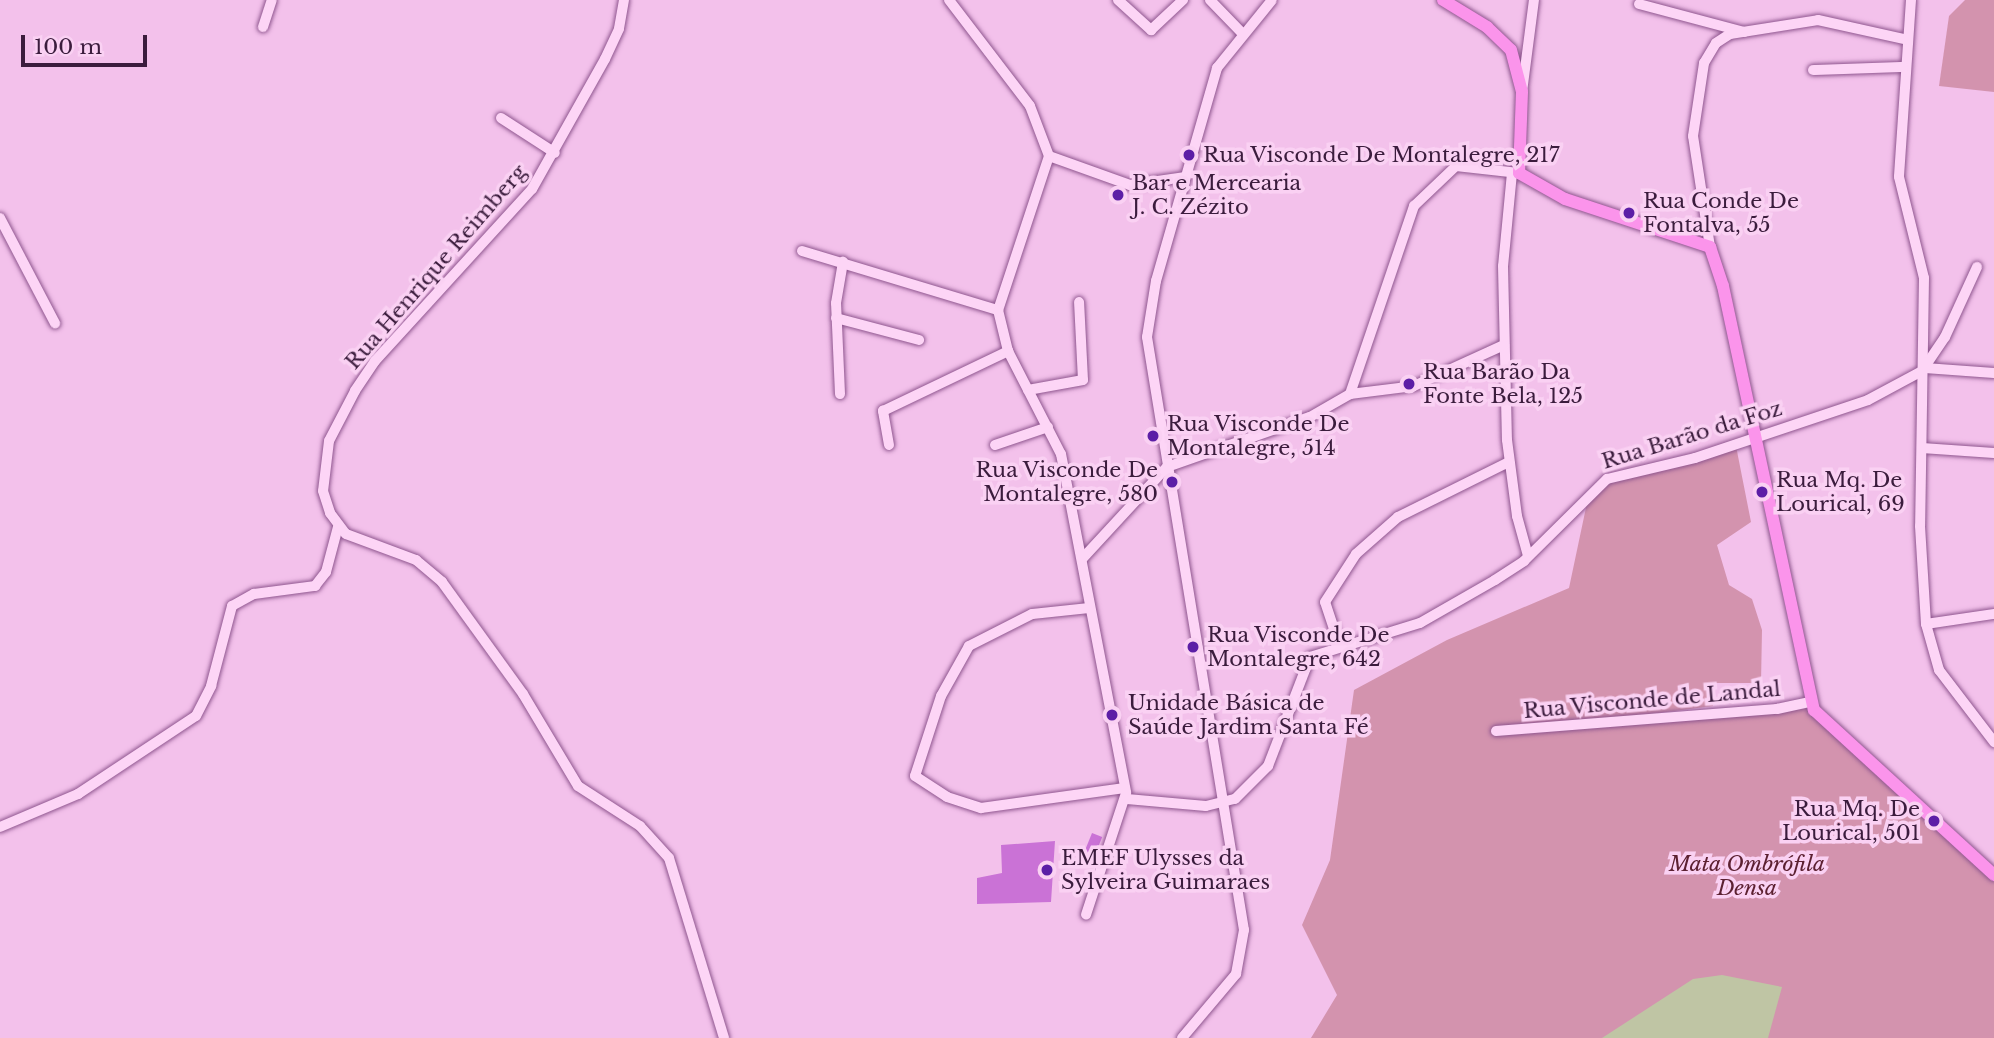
<!DOCTYPE html>
<meta charset="utf-8">
<style>
body{margin:0}
#map{position:relative;width:1994px;height:1038px;overflow:hidden;background:#f3c1eb;font-family:"Libre Baskerville",serif}
div>[style]{position:absolute}
.green>*{inset:0;background:#d393ae}
.water>*{inset:0;background:#bfc5a4}
.building>*{inset:0;background:#ca72d6;transform-origin:0 0}
.roads{filter:drop-shadow(0 0 2px #8f568f) drop-shadow(0 0 2px #8f568f)}
.minor>*{height:10px;margin:-5px;padding:0 5px;transform-origin:5px;border-radius:5px;background:#fdd5f6}
.major>*{height:12px;margin:-6px;padding:0 6px;transform-origin:6px;border-radius:6px;background:#fb94eb}
.dots>*{width:19px;height:19px;translate:-50% -50%;box-sizing:border-box;border:4px solid #fad1f3;border-radius:50%}
span{translate:-50% -50%;white-space:nowrap;text-align:center;line-height:1.15;-webkit-text-stroke:7px #fad1f3;paint-order:stroke}
.poi-label{font-size:21px;color:#3b1c3d}
.left{translate:0 -50%;text-align:left}
.right{translate:-100% -50%;text-align:right}
.street-label{font-size:21px;color:#3b1c3d}
.park-label{font-size:21px;color:#5c2031;font-style:italic}
.scale{position:absolute;left:21px;top:35px;width:126px;height:32px;box-sizing:border-box;border:4px solid #3b1c3d;border-top:0;padding-left:9px;font-size:21px;line-height:24px;white-space:nowrap;color:#3b1c3d;-webkit-text-stroke:5px #fad1f3;paint-order:stroke}
</style>
<div id="map">
<div class="green">
<div style="clip-path:polygon(1965px 0,1994px 0,1994px 92px,1939px 86px,1949px 16px)"></div>
<div style="clip-path:polygon(1736px 446px,1751px 522px,1717px 545px,1729px 585px,1752px 599px,1762px 630px,1761px 683px,1707px 683px,1713px 706px,1519px 731px,1815px 708px,1994px 877px,1994px 1038px,1311px 1038px,1337px 995px,1302px 925px,1330px 860px,1354px 690px,1447px 640px,1569px 588px,1588px 498px,1603px 481px)"></div>
</div>
<div class="water">
<div style="clip-path:polygon(1722px 975px,1782px 987px,1768px 1038px,1602px 1038px,1693px 979px)"></div>
</div>
<div class="building">
<div style="left:1092px;top:833px;width:11px;height:24px;rotate:22deg"></div>
<div style="clip-path:polygon(1055px 841px,1051px 902px,977px 904px,977px 878px,1002px 873px,1001px 845px)"></div>
</div>
<div class="roads">
<div class="minor">
<div style="left:624px;top:0;width:29px;rotate:100deg"></div>
<div style="left:619px;top:29px;width:33px;rotate:115deg"></div>
<div style="left:605px;top:59px;width:149px;rotate:119.3deg"></div>
<div style="left:532px;top:189px;width:233px;rotate:132.4deg"></div>
<div style="left:375px;top:361px;width:36px;rotate:124deg"></div>
<div style="left:355px;top:391px;width:56px;rotate:117.5deg"></div>
<div style="left:329px;top:441px;width:50px;rotate:96.8deg"></div>
<div style="left:323px;top:491px;width:23px;rotate:72deg"></div>
<div style="left:330px;top:513px;width:26px;rotate:53deg"></div>
<div style="left:346px;top:534px;width:75px;rotate:20.4deg"></div>
<div style="left:416px;top:560px;width:34px;rotate:40deg"></div>
<div style="left:442px;top:582px;width:138px;rotate:54.1deg"></div>
<div style="left:523px;top:694px;width:107px;rotate:59.1deg"></div>
<div style="left:578px;top:786px;width:74px;rotate:32.8deg"></div>
<div style="left:640px;top:826px;width:43px;rotate:47.8deg"></div>
<div style="left:669px;top:858px;width:188px;rotate:73deg"></div>
<div style="left:949px;top:0;width:133px;rotate:52.6deg"></div>
<div style="left:1030px;top:106px;width:53px;rotate:69.2deg"></div>
<div style="left:1049px;top:156px;width:86px;rotate:19.7deg"></div>
<div style="left:1130px;top:185px;width:56px;rotate:-8.3deg"></div>
<div style="left:1118px;top:0;width:45px;rotate:42.3deg"></div>
<div style="left:1151px;top:30px;width:44px;rotate:-43.2deg"></div>
<div style="left:1210px;top:0;width:47px;rotate:45.9deg"></div>
<div style="left:1911px;top:0;width:177px;rotate:93.9deg"></div>
<div style="left:1899px;top:177px;width:104px;rotate:76.1deg"></div>
<div style="left:1924px;top:278px;width:248px;rotate:90.9deg"></div>
<div style="left:1920px;top:526px;width:98px;rotate:86.5deg"></div>
<div style="left:1926px;top:624px;width:48px;rotate:74.2deg"></div>
<div style="left:1939px;top:670px;width:91px;rotate:52.6deg"></div>
<div style="left:1639px;top:4px;width:109px;rotate:14.9deg"></div>
<div style="left:263px;top:27px;width:28px;rotate:-72deg"></div>
<div style="left:1813px;top:70px;width:90px;rotate:-1.9deg"></div>
<div style="left:1522px;top:92px;width:93px;rotate:-82.6deg"></div>
<div style="left:501px;top:118px;width:64px;rotate:32.9deg"></div>
<div style="left:1049px;top:156px;width:162px;rotate:108.3deg"></div>
<div style="left:998px;top:310px;width:42px;rotate:76.3deg"></div>
<div style="left:1008px;top:351px;width:116px;rotate:62.8deg"></div>
<div style="left:1061px;top:454px;width:345px;rotate:79.1deg"></div>
<div style="left:1126px;top:793px;width:128px;rotate:108.2deg"></div>
<div style="left:1512px;top:173px;width:93px;rotate:95.5deg"></div>
<div style="left:1503px;top:266px;width:174px;rotate:88.7deg"></div>
<div style="left:1507px;top:440px;width:77px;rotate:82.5deg"></div>
<div style="left:1517px;top:516px;width:41px;rotate:74.6deg"></div>
<div style="left:0;top:218px;width:119px;rotate:62.4deg"></div>
<div style="left:1710px;top:247px;width:112px;rotate:-98.7deg"></div>
<div style="left:1693px;top:136px;width:74px;rotate:-81.4deg"></div>
<div style="left:1704px;top:63px;width:23px;rotate:-59deg"></div>
<div style="left:1716px;top:43px;width:17px;rotate:-33deg"></div>
<div style="left:1730px;top:34px;width:89px;rotate:-9deg"></div>
<div style="left:1818px;top:20px;width:92px;rotate:12.5deg"></div>
<div style="left:802px;top:251px;width:205px;rotate:16.8deg"></div>
<div style="left:836px;top:318px;width:86px;rotate:14.8deg"></div>
<div style="left:1925px;top:368px;width:69px;rotate:4.1deg"></div>
<div style="left:1028px;top:390px;width:56px;rotate:-10.3deg"></div>
<div style="left:1083px;top:380px;width:78px;rotate:-92.9deg"></div>
<div style="left:840px;top:394px;width:91px;rotate:-92.5deg"></div>
<div style="left:836px;top:303px;width:42px;rotate:-80.3deg"></div>
<div style="left:1350px;top:394px;width:199px;rotate:-71.2deg"></div>
<div style="left:1414px;top:206px;width:58px;rotate:-43.6deg"></div>
<div style="left:1456px;top:166px;width:63px;rotate:6.3deg"></div>
<div style="left:889px;top:445px;width:35px;rotate:-100deg"></div>
<div style="left:883px;top:411px;width:139px;rotate:-25.6deg"></div>
<div style="left:995px;top:445px;width:56px;rotate:-18.8deg"></div>
<div style="left:1922px;top:448px;width:72px;rotate:4deg"></div>
<div style="left:1082px;top:559px;width:125px;rotate:-47.3deg"></div>
<div style="left:1167px;top:467px;width:151px;rotate:-19.3deg"></div>
<div style="left:1310px;top:417px;width:46px;rotate:-29.9deg"></div>
<div style="left:1350px;top:394px;width:64px;rotate:-7.1deg"></div>
<div style="left:1414px;top:386px;width:99px;rotate:-24.5deg"></div>
<div style="left:1089px;top:608px;width:57px;rotate:174deg"></div>
<div style="left:1032px;top:614px;width:71px;rotate:153.1deg"></div>
<div style="left:969px;top:646px;width:57px;rotate:119.2deg"></div>
<div style="left:941px;top:696px;width:84px;rotate:108deg"></div>
<div style="left:915px;top:776px;width:38px;rotate:33deg"></div>
<div style="left:947px;top:797px;width:36px;rotate:18deg"></div>
<div style="left:981px;top:808px;width:145px;rotate:-7.9deg"></div>
<div style="left:1926px;top:624px;width:69px;rotate:-8.4deg"></div>
<div style="left:1340px;top:647px;width:47px;rotate:-108.4deg"></div>
<div style="left:1325px;top:602px;width:57px;rotate:-57.1deg"></div>
<div style="left:1356px;top:554px;width:56px;rotate:-41.4deg"></div>
<div style="left:1398px;top:517px;width:124px;rotate:-26.4deg"></div>
<div style="left:1496px;top:731px;width:282px;rotate:-4.5deg"></div>
<div style="left:1777px;top:709px;width:35px;rotate:-12deg"></div>
<div style="left:1127px;top:799px;width:79px;rotate:5.1deg"></div>
<div style="left:1206px;top:806px;width:30px;rotate:-14deg"></div>
<div style="left:1235px;top:799px;width:47px;rotate:-45deg"></div>
<div style="left:1268px;top:766px;width:117px;rotate:-68.9deg"></div>
<div style="left:1310px;top:657px;width:115px;rotate:-17.2deg"></div>
<div style="left:1420px;top:623px;width:86px;rotate:-29.8deg"></div>
<div style="left:1495px;top:580px;width:35px;rotate:-33deg"></div>
<div style="left:1524px;top:561px;width:117px;rotate:-44.7deg"></div>
<div style="left:1607px;top:479px;width:90px;rotate:-13.4deg"></div>
<div style="left:1695px;top:458px;width:182px;rotate:-18.5deg"></div>
<div style="left:1868px;top:400px;width:61px;rotate:-28.2deg"></div>
<div style="left:1922px;top:371px;width:41px;rotate:-55.9deg"></div>
<div style="left:1945px;top:337px;width:77px;rotate:-65.4deg"></div>
<div style="left:0;top:827px;width:85px;rotate:-22.9deg"></div>
<div style="left:78px;top:794px;width:141px;rotate:-33.5deg"></div>
<div style="left:196px;top:716px;width:34px;rotate:-63deg"></div>
<div style="left:211px;top:686px;width:83px;rotate:-75.3deg"></div>
<div style="left:232px;top:606px;width:25px;rotate:-29deg"></div>
<div style="left:254px;top:594px;width:62px;rotate:-7.5deg"></div>
<div style="left:315px;top:586px;width:18px;rotate:-52deg"></div>
<div style="left:326px;top:572px;width:47px;rotate:-75.1deg"></div>
<div style="left:1182px;top:1038px;width:84px;rotate:-49.8deg"></div>
<div style="left:1236px;top:974px;width:45px;rotate:-79.7deg"></div>
<div style="left:1244px;top:930px;width:601px;rotate:-99.29deg"></div>
<div style="left:1147px;top:337px;width:57px;rotate:-80.9deg"></div>
<div style="left:1156px;top:281px;width:222px;rotate:-74deg"></div>
<div style="left:1217px;top:68px;width:87px;rotate:-51deg"></div>
</div>
<div class="major">
<div style="left:1443px;top:0;width:52px;rotate:31.5deg"></div>
<div style="left:1487px;top:27px;width:33px;rotate:44deg"></div>
<div style="left:1511px;top:50px;width:43px;rotate:75.3deg"></div>
<div style="left:1522px;top:92px;width:81px;rotate:92.1deg"></div>
<div style="left:1519px;top:173px;width:53px;rotate:29.5deg"></div>
<div style="left:1565px;top:199px;width:153px;rotate:18.3deg"></div>
<div style="left:1710px;top:247px;width:41px;rotate:71.6deg"></div>
<div style="left:1723px;top:286px;width:434px;rotate:77.9deg"></div>
<div style="left:1814px;top:710px;width:244px;rotate:42.5deg"></div>
</div>
</div>
<div class="dots">
<div style="left:1189px;top:155px;background:#5c1ea6"></div>
<div style="left:1118px;top:195px;background:#5c1ea6"></div>
<div style="left:1629px;top:213px;background:#5c1ea6"></div>
<div style="left:1409px;top:384px;background:#5c1ea6"></div>
<div style="left:1153px;top:436px;background:#5c1ea6"></div>
<div style="left:1172px;top:482px;background:#5c1ea6"></div>
<div style="left:1762px;top:492px;background:#5c1ea6"></div>
<div style="left:1193px;top:647px;background:#5c1ea6"></div>
<div style="left:1112px;top:715px;background:#5c1ea6"></div>
<div style="left:1934px;top:821px;background:#5c1ea6"></div>
<div style="left:1047px;top:870px;background:#5c1ea6"></div>
</div>
<div class="poi-label">
<span class="left" style="left:1203px;top:155px">Rua Visconde De Montalegre, 217</span>
<span class="left" style="left:1132px;top:195px">Bar e Mercearia<br>J. C. Zézito</span>
<span class="left" style="left:1643px;top:213px">Rua Conde De<br>Fontalva, 55</span>
<span class="left" style="left:1423px;top:384px">Rua Barão Da<br>Fonte Bela, 125</span>
<span class="left" style="left:1167px;top:436px">Rua Visconde De<br>Montalegre, 514</span>
<span class="right" style="left:1158px;top:482px">Rua Visconde De<br>Montalegre, 580</span>
<span class="left" style="left:1776px;top:492px">Rua Mq. De<br>Lourical, 69</span>
<span class="left" style="left:1207px;top:647px">Rua Visconde De<br>Montalegre, 642</span>
<span class="left" style="left:1128px;top:715px">Unidade Básica de<br>Saúde Jardim Santa Fé</span>
<span class="right" style="left:1920px;top:821px">Rua Mq. De<br>Lourical, 501</span>
<span class="left" style="left:1061px;top:870px">EMEF Ulysses da<br>Sylveira Guimaraes</span>
</div>
<div class="street-label">
<span style="left:436px;top:267px;rotate:-49deg">Rua Henrique Reimberg</span>
<span style="left:1692px;top:435px;rotate:-17deg">Rua Barão da Foz</span>
<span style="left:1652px;top:700px;rotate:-5deg">Rua Visconde de Landal</span>
</div>
<div class="park-label">
<span style="left:1747px;top:876px">Mata Ombrófila<br>Densa</span>
</div>
<div class="scale">100 m</div>
</div>
